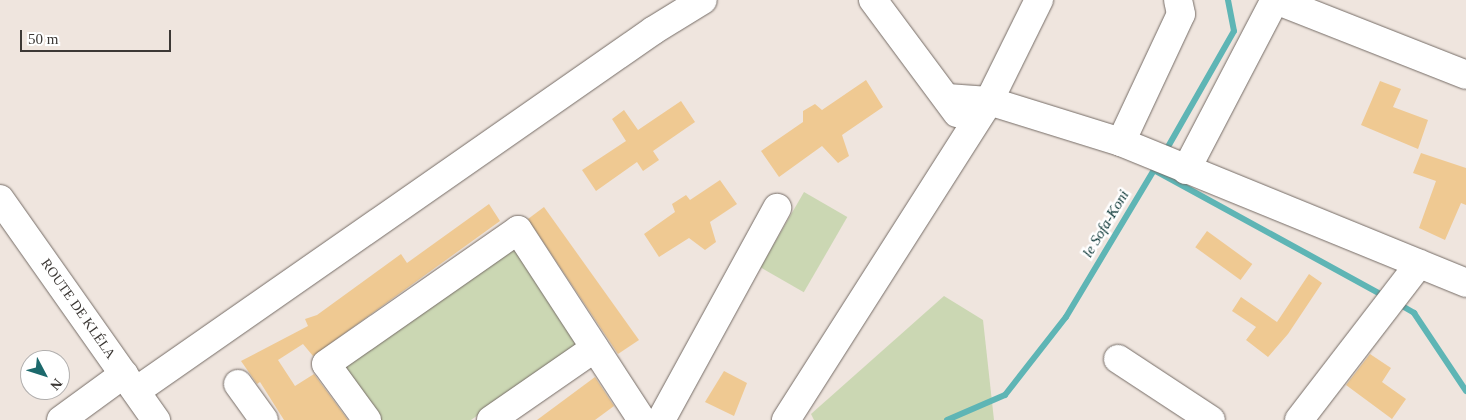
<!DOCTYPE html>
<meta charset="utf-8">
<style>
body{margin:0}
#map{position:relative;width:1466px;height:420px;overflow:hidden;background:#efe5de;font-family:Georgia,serif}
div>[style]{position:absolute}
.green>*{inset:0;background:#cbd7b3;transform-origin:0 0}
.stream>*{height:6px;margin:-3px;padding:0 3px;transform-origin:3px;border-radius:3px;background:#5eb5b5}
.building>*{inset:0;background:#efc992;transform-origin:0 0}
.roads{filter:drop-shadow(0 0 1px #756c66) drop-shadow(0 0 1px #756c66)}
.minor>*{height:28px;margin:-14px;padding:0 14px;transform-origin:14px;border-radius:14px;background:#fff}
.major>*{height:28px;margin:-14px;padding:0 14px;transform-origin:14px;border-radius:14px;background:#fff}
span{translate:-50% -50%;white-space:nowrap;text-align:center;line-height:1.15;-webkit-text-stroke:5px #fff;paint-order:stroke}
.street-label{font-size:14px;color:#3c3835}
.water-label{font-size:15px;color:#0a3535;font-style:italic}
.north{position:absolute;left:20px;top:350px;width:50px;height:50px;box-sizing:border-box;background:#fff;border:1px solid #b1afae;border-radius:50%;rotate:130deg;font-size:14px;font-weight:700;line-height:20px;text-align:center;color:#3c3835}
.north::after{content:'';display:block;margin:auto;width:18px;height:22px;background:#1c696c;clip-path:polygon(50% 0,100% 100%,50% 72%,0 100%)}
.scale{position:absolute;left:20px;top:30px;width:151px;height:22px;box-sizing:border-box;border:2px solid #3c3835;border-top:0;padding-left:6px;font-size:15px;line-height:18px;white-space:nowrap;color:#3c3835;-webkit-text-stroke:4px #fff;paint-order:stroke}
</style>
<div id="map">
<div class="green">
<div style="left:804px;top:192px;width:50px;height:87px;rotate:30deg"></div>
<div style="clip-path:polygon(517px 247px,580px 342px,471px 420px,379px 420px,338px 366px)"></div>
<div style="clip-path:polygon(944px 296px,983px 320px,994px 420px,814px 420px,811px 414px)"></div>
</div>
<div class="stream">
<div style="left:1165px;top:152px;width:139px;rotate:-60.3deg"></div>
<div style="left:1234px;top:31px;width:32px;rotate:-101deg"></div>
<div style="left:1154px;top:170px;width:264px;rotate:28.7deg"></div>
<div style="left:1397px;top:303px;width:20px;rotate:30deg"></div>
<div style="left:1414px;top:313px;width:94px;rotate:56.3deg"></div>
<div style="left:947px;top:420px;width:63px;rotate:-23.3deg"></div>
<div style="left:1005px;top:395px;width:99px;rotate:-52deg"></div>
<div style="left:1066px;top:317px;width:179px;rotate:-59.1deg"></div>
</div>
<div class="building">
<div style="clip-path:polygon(866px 80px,883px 107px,842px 135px,849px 156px,838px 163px,822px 146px,779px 177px,761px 151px,803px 122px,803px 111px,815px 104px,822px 110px)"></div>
<div style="clip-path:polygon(1380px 81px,1401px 89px,1393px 107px,1428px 120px,1418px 149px,1361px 125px)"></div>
<div style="clip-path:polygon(681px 101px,695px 122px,653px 151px,659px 160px,643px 171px,637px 162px,596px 191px,582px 170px,626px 141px,612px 119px,624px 110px,638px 130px)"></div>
<div style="clip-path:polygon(1421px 153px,1466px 168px,1466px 205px,1461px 203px,1445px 240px,1419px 228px,1436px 181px,1413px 173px)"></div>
<div style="clip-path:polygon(720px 180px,737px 204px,710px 222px,716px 242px,705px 250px,689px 238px,659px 257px,644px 234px,675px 212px,672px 204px,686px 195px,690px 200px)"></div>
<div style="clip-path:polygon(489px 204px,500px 221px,313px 356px,303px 344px,278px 360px,295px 386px,314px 374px,348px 420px,284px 420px,260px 382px,257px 384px,241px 361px,308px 326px,305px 319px,317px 315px,401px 254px,407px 263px)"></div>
<div style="clip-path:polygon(544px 207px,639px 340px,618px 354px,528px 219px)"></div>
<div style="left:1207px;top:231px;width:56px;height:20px;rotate:36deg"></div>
<div style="clip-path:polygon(1309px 274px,1322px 283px,1288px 334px,1268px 357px,1246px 340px,1256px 327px,1232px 311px,1241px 297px,1277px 322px)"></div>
<div style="clip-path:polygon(1370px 354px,1391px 368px,1382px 382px,1406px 399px,1392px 419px,1346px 385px)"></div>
<div style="clip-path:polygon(724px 371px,747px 383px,734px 416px,705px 402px)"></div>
<div style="clip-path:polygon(595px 377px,614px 406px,595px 420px,537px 420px)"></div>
</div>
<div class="roads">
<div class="minor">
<div style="left:873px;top:0;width:141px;rotate:53.4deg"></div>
<div style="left:1276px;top:0;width:204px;rotate:21.5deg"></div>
<div style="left:947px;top:98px;width:42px;rotate:4.1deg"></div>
<div style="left:989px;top:101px;width:138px;rotate:17.3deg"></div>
<div style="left:1121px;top:142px;width:373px;rotate:22.2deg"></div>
<div style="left:1121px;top:142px;width:141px;rotate:-64.9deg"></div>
<div style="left:1181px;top:14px;width:14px;rotate:-102deg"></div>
<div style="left:1186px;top:170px;width:192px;rotate:-62.4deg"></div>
<div style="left:1118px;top:359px;width:111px;rotate:33.3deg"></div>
<div style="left:238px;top:384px;width:44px;rotate:54.2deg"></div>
<div style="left:136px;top:391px;width:631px;rotate:-34.87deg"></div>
<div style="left:654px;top:30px;width:57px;rotate:-31.5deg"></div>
<div style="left:61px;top:420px;width:78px;rotate:-36.1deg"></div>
<div style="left:367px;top:420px;width:69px;rotate:-126.2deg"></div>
<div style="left:326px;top:364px;width:234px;rotate:-34.9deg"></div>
<div style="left:518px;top:230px;width:227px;rotate:56.9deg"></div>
<div style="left:491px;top:420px;width:126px;rotate:-34.7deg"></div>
<div style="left:661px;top:420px;width:242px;rotate:-61.3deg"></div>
<div style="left:786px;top:420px;width:378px;rotate:-57.5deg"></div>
<div style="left:989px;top:101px;width:113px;rotate:-63.7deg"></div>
<div style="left:1299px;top:420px;width:197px;rotate:-52.4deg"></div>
</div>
<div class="major">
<div style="left:0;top:199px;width:271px;rotate:54.8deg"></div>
</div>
</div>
<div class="street-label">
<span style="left:78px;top:309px;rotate:55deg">ROUTE DE KLÉLA</span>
</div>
<div class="water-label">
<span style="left:1106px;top:224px;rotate:-59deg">le Sofa-Koni</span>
</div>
<div class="north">N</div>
<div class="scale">50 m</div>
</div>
